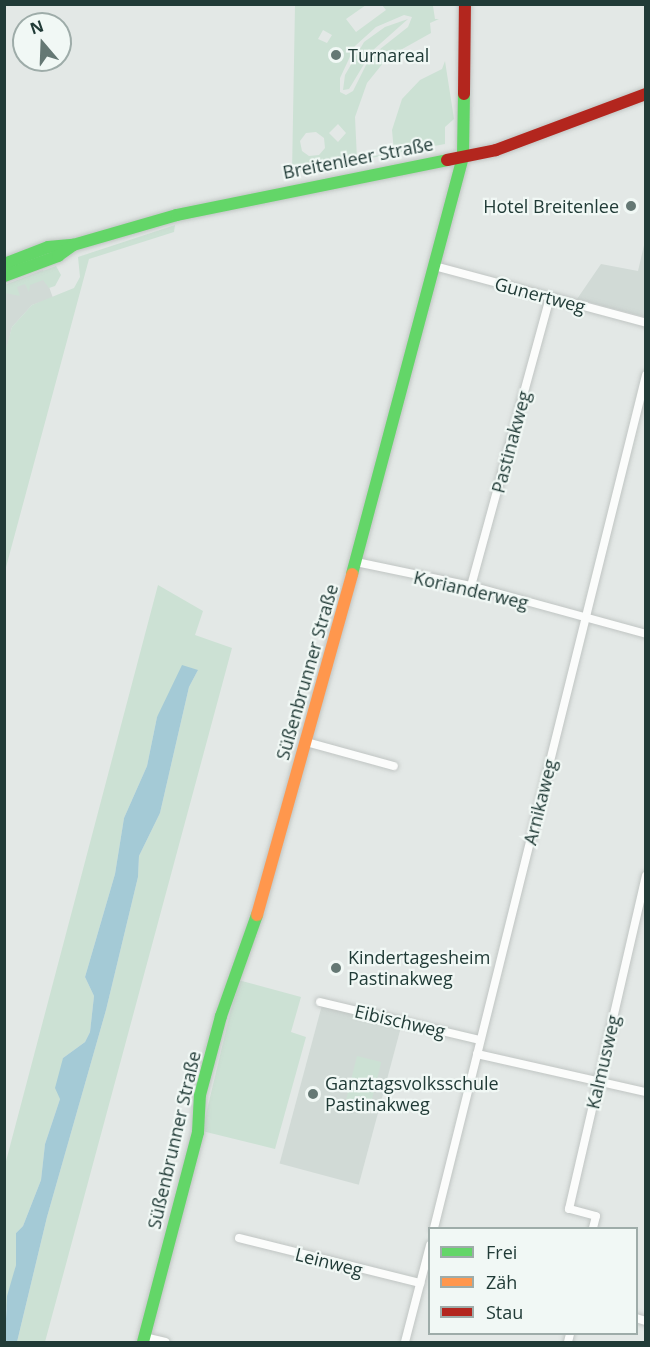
<!DOCTYPE html>
<meta charset="utf-8">
<style>
body{margin:0}
#map{position:relative;width:650px;height:1347px;overflow:hidden;background:#e3e8e6;font-family:"Open Sans",sans-serif}
div>[style]{position:absolute}
.built>*{inset:0;background:#d1dad6;transform-origin:0 0}
.green>*{inset:0;background:#cce1d4;transform-origin:0 0}
.water>*{inset:0;background:#a4cad6}
.roads{filter:drop-shadow(0 0 2px #c0c5c3) drop-shadow(0 0 2px #c0c5c3)}
.street>*{height:8px;margin:-4px;padding:0 4px;transform-origin:4px;border-radius:4px;background:#fbfcfb}
.fast>*{height:12px;margin:-6px;padding:0 6px;transform-origin:6px;border-radius:6px;background:#63d668}
.slow>*{height:12px;margin:-6px;padding:0 6px;transform-origin:6px;border-radius:6px;background:#ff974d}
.jam>*{height:12px;margin:-6px;padding:0 6px;transform-origin:6px;border-radius:6px;background:#b3261e}
.dots>*{width:16px;height:16px;translate:-50% -50%;box-sizing:border-box;border:3px solid #f1f8f5;border-radius:50%}
span{translate:-50% -50%;white-space:nowrap;text-align:center;line-height:1.15;-webkit-text-stroke:4.5px #f1f8f5;paint-order:stroke}
.poi-label{font-size:18px;color:#213b37}
.left{translate:0 -50%;text-align:left}
.right{translate:-100% -50%;text-align:right}
.street-label{font-size:18px;color:#213b37}
.frame{position:absolute;inset:0;border:6px solid #213b37;pointer-events:none}
.legend{position:absolute;left:428px;top:1227px;width:210px;height:108px;box-sizing:border-box;background:#f1f8f5;border:2px solid #9eaca9;margin:0;padding:8px 10px;list-style:none;font-size:18px;color:#213b37}
.legend li{display:flex;align-items:center;gap:12px;height:30px}
.legend b{width:30px;border:2px solid #9eaca9}
.north{position:absolute;left:12px;top:12px;width:60px;height:60px;box-sizing:border-box;background:#f1f8f5;border:2px solid #9eaca9;border-radius:50%;rotate:341deg;font-size:16px;font-weight:700;line-height:24px;text-align:center;color:#213b37}
.north::after{content:'';display:block;margin:auto;width:21px;height:27px;background:#657874;clip-path:polygon(50% 0,100% 100%,50% 72%,0 100%)}
</style>
<div id="map">
<div class="built">
<div style="clip-path:polygon(645px 241px,645px 317px,577px 299px,601px 264px,638px 271px)"></div>
<div style="clip-path:polygon(43px 270px,53px 298px,32px 305px,12px 327px,5px 356px,5px 285px)"></div>
<div style="left:322px;top:1005px;width:82px;height:164px;rotate:15deg"></div>
</div>
<div class="green">
<div style="clip-path:polygon(evenodd,402px 5px,438px 5px,433px 6px,435px 19px,439px 19px,430px 23px,431px 33px,388px 57px,367px 83px,355px 117px,357px 159px,394px 152px,392px 130px,402px 99px,420px 80px,442px 69px,445px 61px,454px 119px,445px 127px,445px 144px,292px 173px,295px 5px,366px 5px,346px 19px,356px 32px,386px 10px,382px 5px,402px 5px,404px 15px,412px 17px,408px 27px,370px 57px,353px 91px,346px 95px,340px 92px,340px 78px,355px 46px,376px 27px,404px 15px,402px 5px,323px 30px,332px 35px,327px 43px,318px 39px,323px 30px,402px 5px,338px 124px,346px 133px,338px 142px,329px 133px,338px 124px,402px 5px,316px 132px,324px 138px,325px 148px,319px 155px,309px 156px,302px 151px,300px 141px,306px 133px,316px 132px)"></div>
<div style="clip-path:polygon(408px 19px,372px 51px,349px 89px,343px 90px,345px 75px,364px 42px,385px 27px)"></div>
<div style="clip-path:polygon(175px 225px,174px 232px,89px 259px,5px 571px,4px 356px,12px 327px,32px 305px,74px 288px,80px 277px,78px 257px)"></div>
<div style="clip-path:polygon(56px 266px,61px 275px,55px 286px,49px 288px,43px 280px,30px 285px,29px 292px,25px 284px,17px 287px,20px 296px,5px 293px,5px 285px)"></div>
<div style="clip-path:polygon(158px 585px,203px 611px,195px 635px,232px 648px,45px 1342px,17px 1342px,47px 1217px,106px 1010px,138px 877px,139px 856px,160px 813px,189px 687px,198px 670px,157px 717px,147px 766px,124px 818px,115px 874px,85px 977px,94px 996px,90px 1032px,85px 1042px,63px 1058px,60px 1099px,45px 1144px,41px 1180px,23px 1226px,16px 1233px,16px 1265px,5px 1315px,5px 1165px)"></div>
<div style="clip-path:polygon(238px 980px,301px 997px,291px 1032px,306px 1037px,275px 1149px,202px 1131px)"></div>
<div style="left:357px;top:1056px;width:25px;height:52px;rotate:14deg"></div>
</div>
<div class="water">
<div style="clip-path:polygon(182px 665px,198px 670px,189px 687px,160px 813px,139px 856px,138px 877px,106px 1010px,47px 1217px,17px 1342px,5px 1342px,7px 1296px,16px 1265px,16px 1233px,23px 1226px,41px 1180px,45px 1144px,60px 1099px,55px 1088px,63px 1058px,85px 1042px,90px 1032px,94px 996px,85px 977px,115px 874px,124px 818px,147px 766px,157px 717px)"></div>
</div>
<div class="roads">
<div class="street">
<div style="left:434px;top:266px;width:220px;rotate:15deg"></div>
<div style="left:356px;top:562px;width:117px;rotate:11.8deg"></div>
<div style="left:471px;top:586px;width:181px;rotate:15.3deg"></div>
<div style="left:471px;top:586px;width:299px;rotate:-74.7deg"></div>
<div style="left:306px;top:742px;width:91px;rotate:15.3deg"></div>
<div style="left:320px;top:1002px;width:164px;rotate:13.4deg"></div>
<div style="left:477px;top:1054px;width:173px;rotate:12.7deg"></div>
<div style="left:434px;top:1228px;width:879px;rotate:-76.04deg"></div>
<div style="left:593px;top:1228px;width:12px;rotate:-76deg"></div>
<div style="left:596px;top:1216px;width:28px;rotate:-165deg"></div>
<div style="left:569px;top:1209px;width:342px;rotate:-77deg"></div>
<div style="left:239px;top:1238px;width:187px;rotate:14deg"></div>
<div style="left:636px;top:1318px;width:10px;rotate:17deg"></div>
<div style="left:144px;top:1337px;width:22px;rotate:13deg"></div>
<div style="left:405px;top:1342px;width:100px;rotate:-75.5deg"></div>
<div style="left:568px;top:1342px;width:8px;rotate:-76deg"></div>
</div>
<div class="fast">
<div style="left:4px;top:264px;width:47px;rotate:-21.1deg"></div>
<div style="left:48px;top:247px;width:25px;rotate:-5deg"></div>
<div style="left:73px;top:245px;width:108px;rotate:-16.1deg"></div>
<div style="left:177px;top:215px;width:276px;rotate:-11.5deg"></div>
<div style="left:4px;top:276px;width:58px;rotate:-20.3deg"></div>
<div style="left:58px;top:256px;width:19px;rotate:-36deg"></div>
<div style="left:352px;top:574px;width:432px;rotate:-75.1deg"></div>
<div style="left:463px;top:156px;width:62px;rotate:-89.1deg"></div>
<div style="left:143px;top:1342px;width:217px;rotate:-75.3deg"></div>
<div style="left:198px;top:1132px;width:37px;rotate:-87deg"></div>
<div style="left:200px;top:1095px;width:82px;rotate:-75.1deg"></div>
<div style="left:221px;top:1016px;width:107px;rotate:-70.4deg"></div>
</div>
<div class="slow">
<div style="left:257px;top:915px;width:354px;rotate:-74.4deg"></div>
</div>
<div class="jam">
<div style="left:464px;top:94px;width:90px;rotate:-89.4deg"></div>
<div style="left:447px;top:160px;width:50px;rotate:-11.5deg"></div>
<div style="left:496px;top:150px;width:160px;rotate:-20.5deg"></div>
</div>
</div>
<div class="dots">
<div style="left:336px;top:55px;background:#657874"></div>
<div style="left:631px;top:206px;background:#657874"></div>
<div style="left:336px;top:968px;background:#657874"></div>
<div style="left:313px;top:1094px;background:#657874"></div>
</div>
<div class="poi-label">
<span class="left" style="left:348px;top:55px">Turnareal</span>
<span class="right" style="left:619px;top:206px">Hotel Breitenlee</span>
<span class="left" style="left:348px;top:968px">Kindertagesheim<br>Pastinakweg</span>
<span class="left" style="left:325px;top:1094px">Ganztagsvolksschule<br>Pastinakweg</span>
</div>
<div class="street-label">
<span style="left:358px;top:158px;rotate:-11deg">Breitenleer Straße</span>
<span style="left:540px;top:295px;rotate:15deg">Gunertweg</span>
<span style="left:511px;top:442px;rotate:-75deg">Pastinakweg</span>
<span style="left:471px;top:590px;rotate:13deg">Korianderweg</span>
<span style="left:307px;top:672px;rotate:-74deg">Süßenbrunner Straße</span>
<span style="left:540px;top:802px;rotate:-76deg">Arnikaweg</span>
<span style="left:400px;top:1021px;rotate:13deg">Eibischweg</span>
<span style="left:603px;top:1062px;rotate:-77deg">Kalmusweg</span>
<span style="left:174px;top:1140px;rotate:-77deg">Süßenbrunner Straße</span>
<span style="left:329px;top:1262px;rotate:14deg">Leinweg</span>
</div>
<div class="frame"></div>
<ul class="legend">
<li><b style="height:8px;background:#63d668"></b>Frei</li>
<li><b style="height:8px;background:#ff974d"></b>Zäh</li>
<li><b style="height:8px;background:#b3261e"></b>Stau</li>
</ul>
<div class="north">N</div>
</div>
